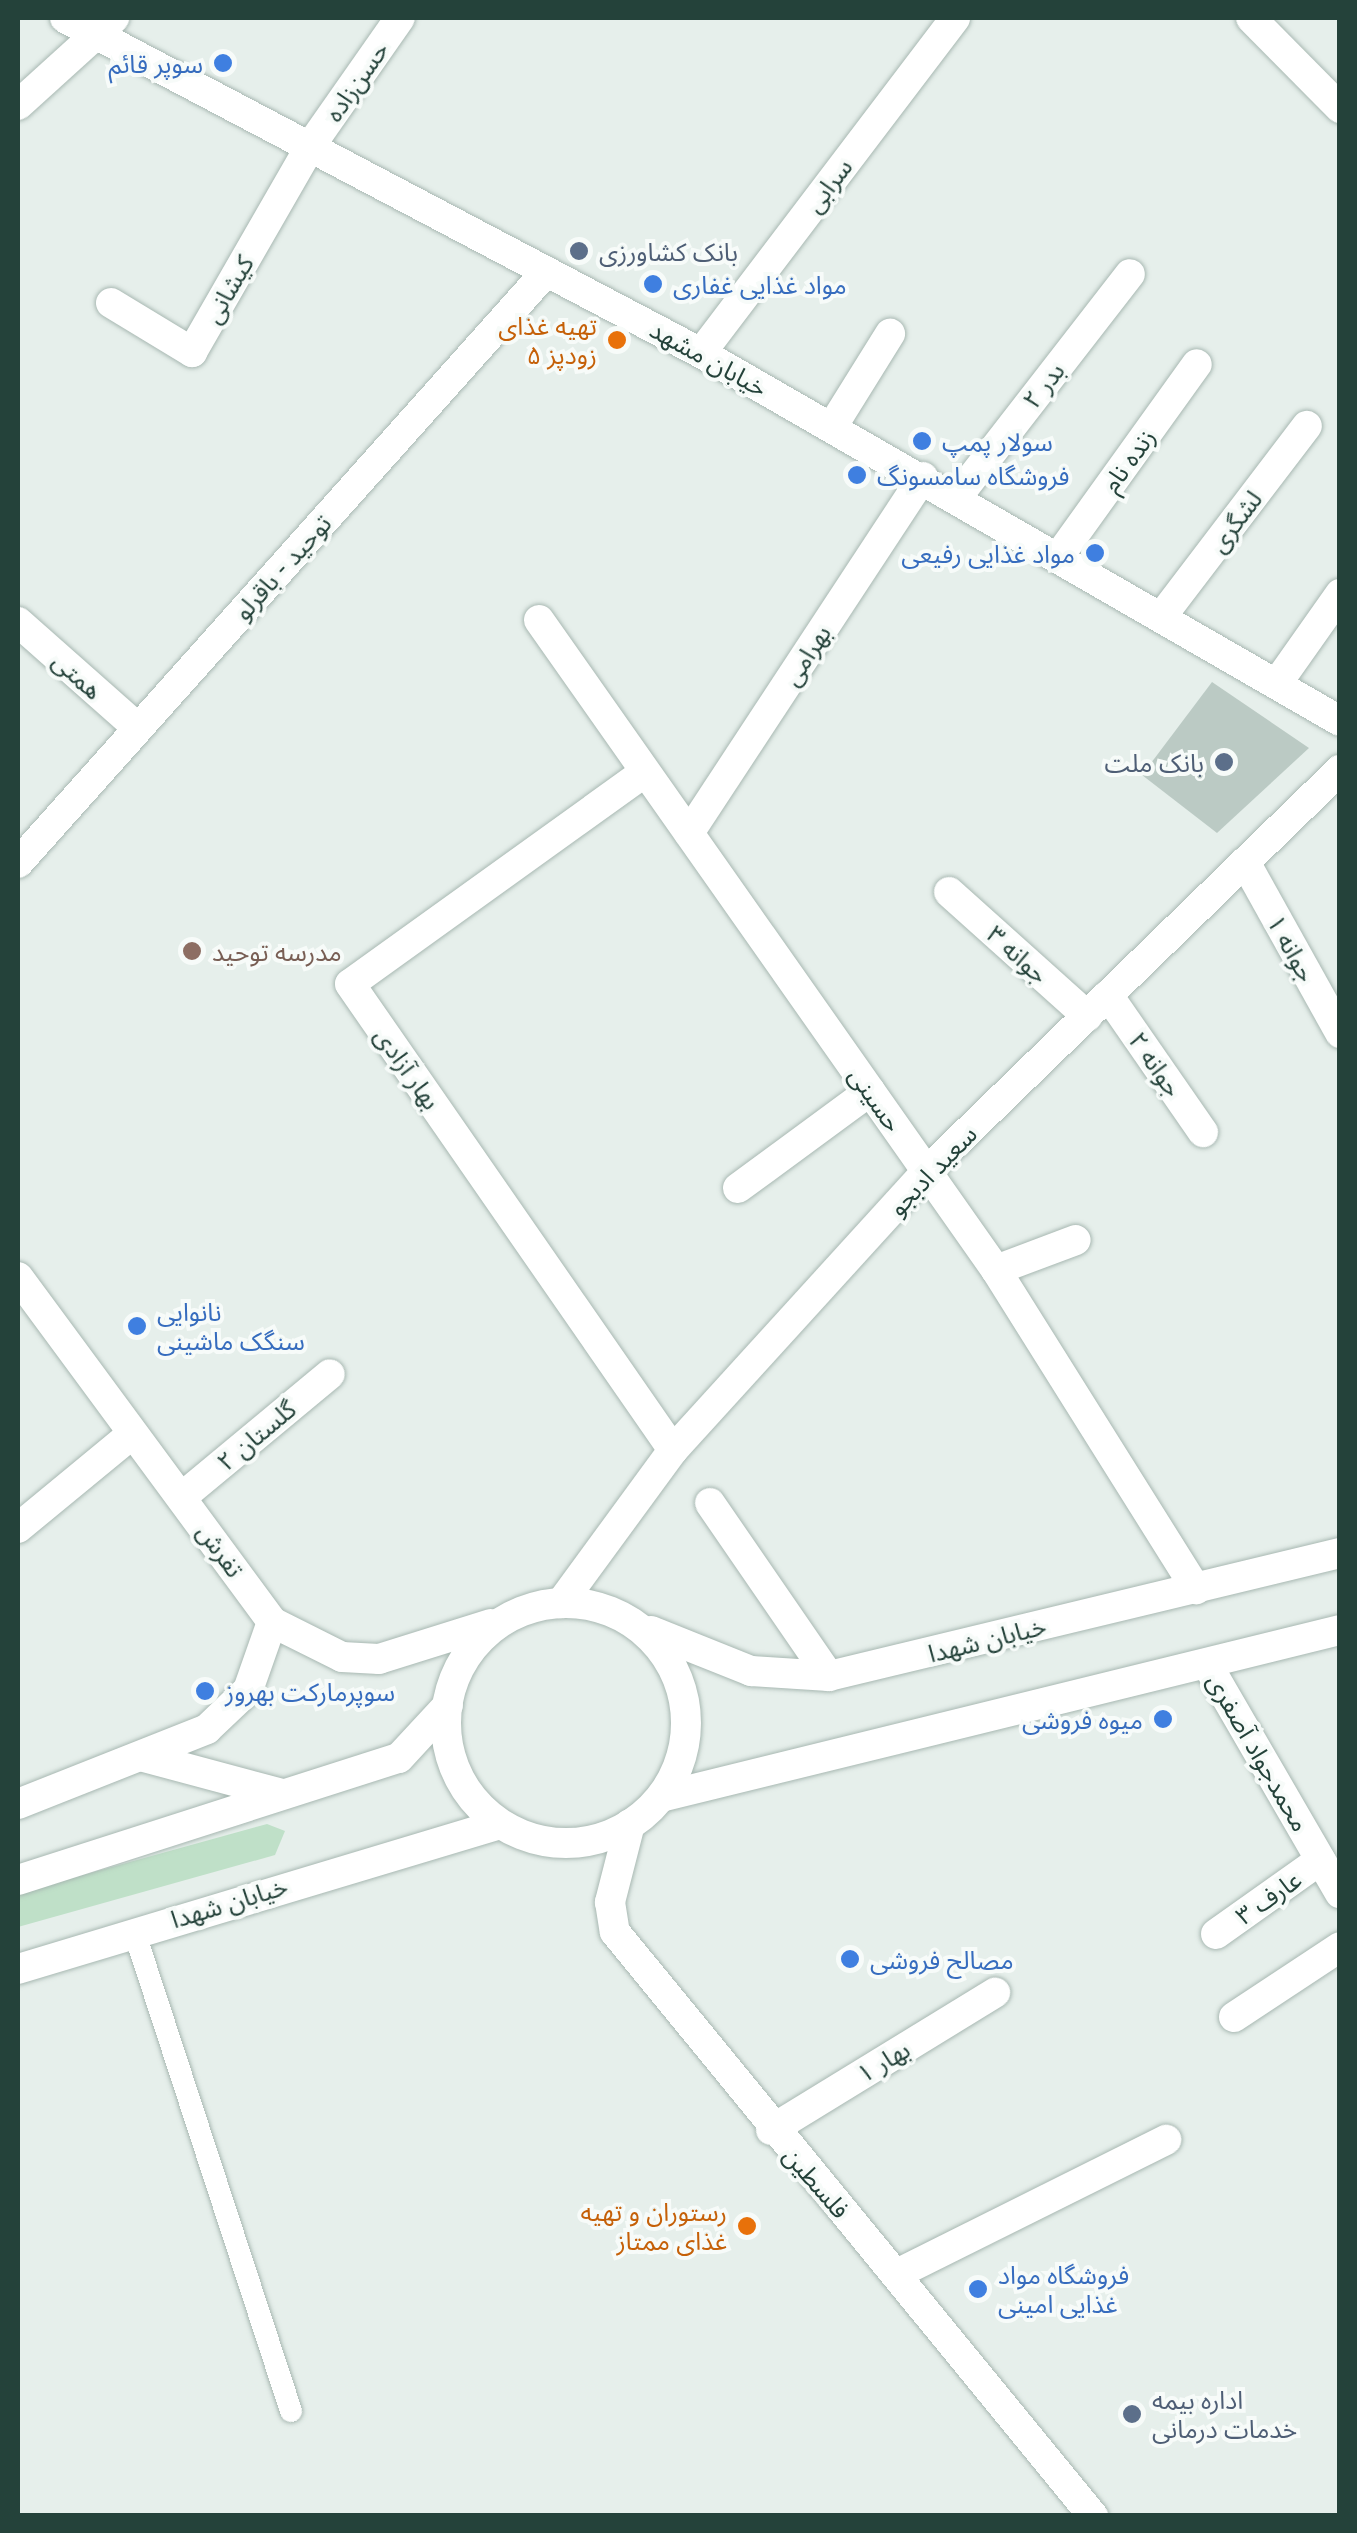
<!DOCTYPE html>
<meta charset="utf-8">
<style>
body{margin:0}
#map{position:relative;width:1357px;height:2533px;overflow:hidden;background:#e6efeb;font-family:Lato,"Noto Sans Arabic",sans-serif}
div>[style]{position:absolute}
.green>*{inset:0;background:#bfe0c8}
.building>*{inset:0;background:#bbcac4}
.roads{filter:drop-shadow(0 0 2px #a8b8b2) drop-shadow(0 0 2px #a8b8b2)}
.lane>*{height:22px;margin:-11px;padding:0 11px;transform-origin:11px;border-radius:11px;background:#fff}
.street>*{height:30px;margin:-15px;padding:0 15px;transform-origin:15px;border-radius:15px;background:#fff}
.secondary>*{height:30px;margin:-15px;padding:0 15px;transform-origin:15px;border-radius:15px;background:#fff}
.secondary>.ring{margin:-15px;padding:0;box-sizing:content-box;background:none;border:30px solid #fff;border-radius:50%}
.dots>*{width:28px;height:28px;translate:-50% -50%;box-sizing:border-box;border:5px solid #f7fbf9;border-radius:50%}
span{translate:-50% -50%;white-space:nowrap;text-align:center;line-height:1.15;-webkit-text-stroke:8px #f7fbf9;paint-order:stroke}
.shop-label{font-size:25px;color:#366cbe}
.right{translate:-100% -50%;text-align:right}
.left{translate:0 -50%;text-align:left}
.street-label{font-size:25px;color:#24423a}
.service-label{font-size:25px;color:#4e5e75}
.food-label{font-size:25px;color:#c56008}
.education-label{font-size:25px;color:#785e54}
.frame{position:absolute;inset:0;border:20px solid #24423a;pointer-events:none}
</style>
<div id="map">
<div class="green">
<div style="clip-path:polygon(267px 1824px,285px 1831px,275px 1855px,18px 1927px,18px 1893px)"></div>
</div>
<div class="building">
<div style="clip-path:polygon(1212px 682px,1309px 748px,1217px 833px,1142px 775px)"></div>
</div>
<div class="roads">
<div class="lane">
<div style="left:134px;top:1931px;width:505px;rotate:71.89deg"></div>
</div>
<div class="street">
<div style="left:1251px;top:18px;width:127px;rotate:45.3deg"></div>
<div style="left:18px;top:105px;width:130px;rotate:-42.2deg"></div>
<div style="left:111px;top:303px;width:95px;rotate:31.2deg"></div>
<div style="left:192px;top:352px;width:239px;rotate:-60.1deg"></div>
<div style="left:311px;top:145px;width:155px;rotate:-55deg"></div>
<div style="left:701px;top:353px;width:420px;rotate:-52.8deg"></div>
<div style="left:832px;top:427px;width:110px;rotate:-58.1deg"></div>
<div style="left:957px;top:497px;width:282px;rotate:-52.2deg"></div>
<div style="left:1059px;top:556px;width:236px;rotate:-54.3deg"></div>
<div style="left:1162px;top:616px;width:239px;rotate:-52.7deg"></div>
<div style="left:539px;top:620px;width:795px;rotate:54.89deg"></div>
<div style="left:996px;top:1270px;width:377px;rotate:57.9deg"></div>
<div style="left:18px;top:622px;width:160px;rotate:41.5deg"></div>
<div style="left:1278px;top:682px;width:108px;rotate:-54.8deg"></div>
<div style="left:645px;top:772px;width:363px;rotate:144.3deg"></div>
<div style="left:350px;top:984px;width:567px;rotate:55.27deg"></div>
<div style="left:689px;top:833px;width:426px;rotate:-56.7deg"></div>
<div style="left:1245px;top:862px;width:196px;rotate:60.9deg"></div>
<div style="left:18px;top:863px;width:793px;rotate:-48.22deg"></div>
<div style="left:949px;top:892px;width:186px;rotate:41.9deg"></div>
<div style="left:1108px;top:995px;width:167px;rotate:55.3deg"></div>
<div style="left:738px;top:1188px;width:164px;rotate:-36.3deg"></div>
<div style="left:996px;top:1270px;width:85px;rotate:-20.6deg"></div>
<div style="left:182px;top:1497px;width:192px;rotate:-39.7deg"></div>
<div style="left:710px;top:1503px;width:210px;rotate:55.5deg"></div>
<div style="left:18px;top:1528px;width:148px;rotate:-39.5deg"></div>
<div style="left:561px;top:1603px;width:190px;rotate:-53.8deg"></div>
<div style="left:673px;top:1450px;width:377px;rotate:-47.7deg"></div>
<div style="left:927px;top:1171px;width:576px;rotate:-44.16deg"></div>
<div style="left:1207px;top:1664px;width:265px;rotate:59.9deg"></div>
<div style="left:1216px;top:1934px;width:128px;rotate:-35.4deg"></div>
<div style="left:1234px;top:2017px;width:127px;rotate:-33.4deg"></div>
<div style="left:771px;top:2130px;width:263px;rotate:-31.5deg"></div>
<div style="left:897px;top:2274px;width:301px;rotate:-26.5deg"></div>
</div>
<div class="secondary">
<div style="left:65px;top:18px;width:719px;rotate:27.78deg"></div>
<div style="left:701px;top:353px;width:737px;rotate:29.94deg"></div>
<div style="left:18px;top:1277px;width:428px;rotate:53.6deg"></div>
<div style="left:272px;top:1622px;width:78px;rotate:26.6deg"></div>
<div style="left:342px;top:1657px;width:37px;rotate:3deg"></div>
<div style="left:379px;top:1659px;width:117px;rotate:-17.4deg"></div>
<div class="ring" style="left:446px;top:1603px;width:210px;height:210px"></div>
<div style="left:651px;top:1631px;width:108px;rotate:21.8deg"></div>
<div style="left:751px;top:1671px;width:78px;rotate:3.7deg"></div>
<div style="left:829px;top:1676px;width:526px;rotate:-13.53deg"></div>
<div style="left:144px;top:1757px;width:143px;rotate:15deg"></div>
<div style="left:661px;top:1797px;width:699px;rotate:-13.82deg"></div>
<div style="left:18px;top:1804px;width:203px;rotate:-21.6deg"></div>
<div style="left:207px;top:1729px;width:57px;rotate:-43.6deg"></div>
<div style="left:248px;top:1690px;width:72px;rotate:-70.6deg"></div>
<div style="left:630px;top:1824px;width:81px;rotate:104.4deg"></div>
<div style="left:610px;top:1902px;width:30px;rotate:81deg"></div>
<div style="left:615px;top:1932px;width:755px;rotate:50.7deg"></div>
<div style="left:18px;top:1880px;width:400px;rotate:-17.8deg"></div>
<div style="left:399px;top:1758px;width:72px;rotate:-47.2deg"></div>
<div style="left:18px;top:1969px;width:503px;rotate:-16.74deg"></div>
</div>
</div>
<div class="dots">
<div style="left:223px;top:63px;background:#3f7fe0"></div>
<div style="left:579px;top:251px;background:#5c6f8a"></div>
<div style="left:653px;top:284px;background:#3f7fe0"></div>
<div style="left:617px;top:340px;background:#e8710a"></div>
<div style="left:922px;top:441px;background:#3f7fe0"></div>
<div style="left:857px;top:475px;background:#3f7fe0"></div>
<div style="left:1095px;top:553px;background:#3f7fe0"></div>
<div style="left:1224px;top:762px;background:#5c6f8a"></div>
<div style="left:192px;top:951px;background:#8d6e63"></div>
<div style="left:137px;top:1326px;background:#3f7fe0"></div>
<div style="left:205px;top:1691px;background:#3f7fe0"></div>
<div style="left:1163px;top:1719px;background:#3f7fe0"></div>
<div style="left:850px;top:1959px;background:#3f7fe0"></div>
<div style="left:747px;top:2226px;background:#e8710a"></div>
<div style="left:978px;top:2289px;background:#3f7fe0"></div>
<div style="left:1132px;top:2414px;background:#5c6f8a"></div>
</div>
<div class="shop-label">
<span class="right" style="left:203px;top:63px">سوپر قائم</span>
<span class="left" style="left:673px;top:284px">مواد غذایی غفاری</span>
<span class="left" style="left:942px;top:441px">سولار پمپ</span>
<span class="left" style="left:877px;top:475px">فروشگاه سامسونگ</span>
<span class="right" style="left:1075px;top:553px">مواد غذایی رفیعی</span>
<span class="left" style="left:157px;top:1326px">نانوایی<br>سنگک ماشینی</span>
<span class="left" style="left:225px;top:1691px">سوپرمارکت بهروز</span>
<span class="right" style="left:1143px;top:1719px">میوه فروشی</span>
<span class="left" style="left:870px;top:1959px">مصالح فروشی</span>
<span class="left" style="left:998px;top:2289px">فروشگاه مواد<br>غذایی امینی</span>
</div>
<div class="street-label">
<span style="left:356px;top:81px;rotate:-55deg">حسن‌زاده</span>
<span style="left:828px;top:185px;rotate:-53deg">سرابی</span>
<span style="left:228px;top:289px;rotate:-60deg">کیشانی</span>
<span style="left:709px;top:358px;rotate:29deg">خیابان مشهد</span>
<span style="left:1043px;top:385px;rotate:-52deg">بدر ۲</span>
<span style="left:1128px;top:460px;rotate:-54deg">زنده نام</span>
<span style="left:1235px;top:521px;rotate:-53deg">لشگری</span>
<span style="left:282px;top:567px;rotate:-48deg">توحید - باقرلو</span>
<span style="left:806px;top:655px;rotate:-57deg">بهرامی</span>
<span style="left:78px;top:675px;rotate:42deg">همتی</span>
<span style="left:1292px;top:948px;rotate:61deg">جوانه ۱</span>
<span style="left:1018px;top:954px;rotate:42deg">جوانه ۳</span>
<span style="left:1156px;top:1064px;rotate:55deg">جوانه ۲</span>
<span style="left:408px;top:1068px;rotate:55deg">بهار آزادی</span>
<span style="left:876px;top:1099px;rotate:55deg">حسینی</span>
<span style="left:932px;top:1170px;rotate:-46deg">سعید ادبجو</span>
<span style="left:256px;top:1435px;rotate:-40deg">گلستان ۲</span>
<span style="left:221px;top:1550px;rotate:54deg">تفرش</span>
<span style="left:987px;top:1639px;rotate:-14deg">خیابان شهدا</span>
<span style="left:1259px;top:1752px;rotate:60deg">محمدجواد آصفری</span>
<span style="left:1268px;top:1897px;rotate:-35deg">عارف ۳</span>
<span style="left:229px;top:1902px;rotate:-17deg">خیابان شهدا</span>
<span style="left:883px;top:2061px;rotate:-31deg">بهار ۱</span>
<span style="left:817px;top:2182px;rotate:49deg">فلسطین</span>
</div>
<div class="service-label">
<span class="left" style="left:599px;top:251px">بانک کشاورزی</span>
<span class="right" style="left:1204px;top:762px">بانک ملت</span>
<span class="left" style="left:1152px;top:2414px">اداره بیمه<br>خدمات درمانی</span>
</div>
<div class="food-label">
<span class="right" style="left:597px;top:340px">تهیه غذای<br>زودپز ۵</span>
<span class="right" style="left:727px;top:2226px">رستوران و تهیه<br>غذای ممتاز</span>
</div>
<div class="education-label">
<span class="left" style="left:212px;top:951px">مدرسه توحید</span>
</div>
<div class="frame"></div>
</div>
